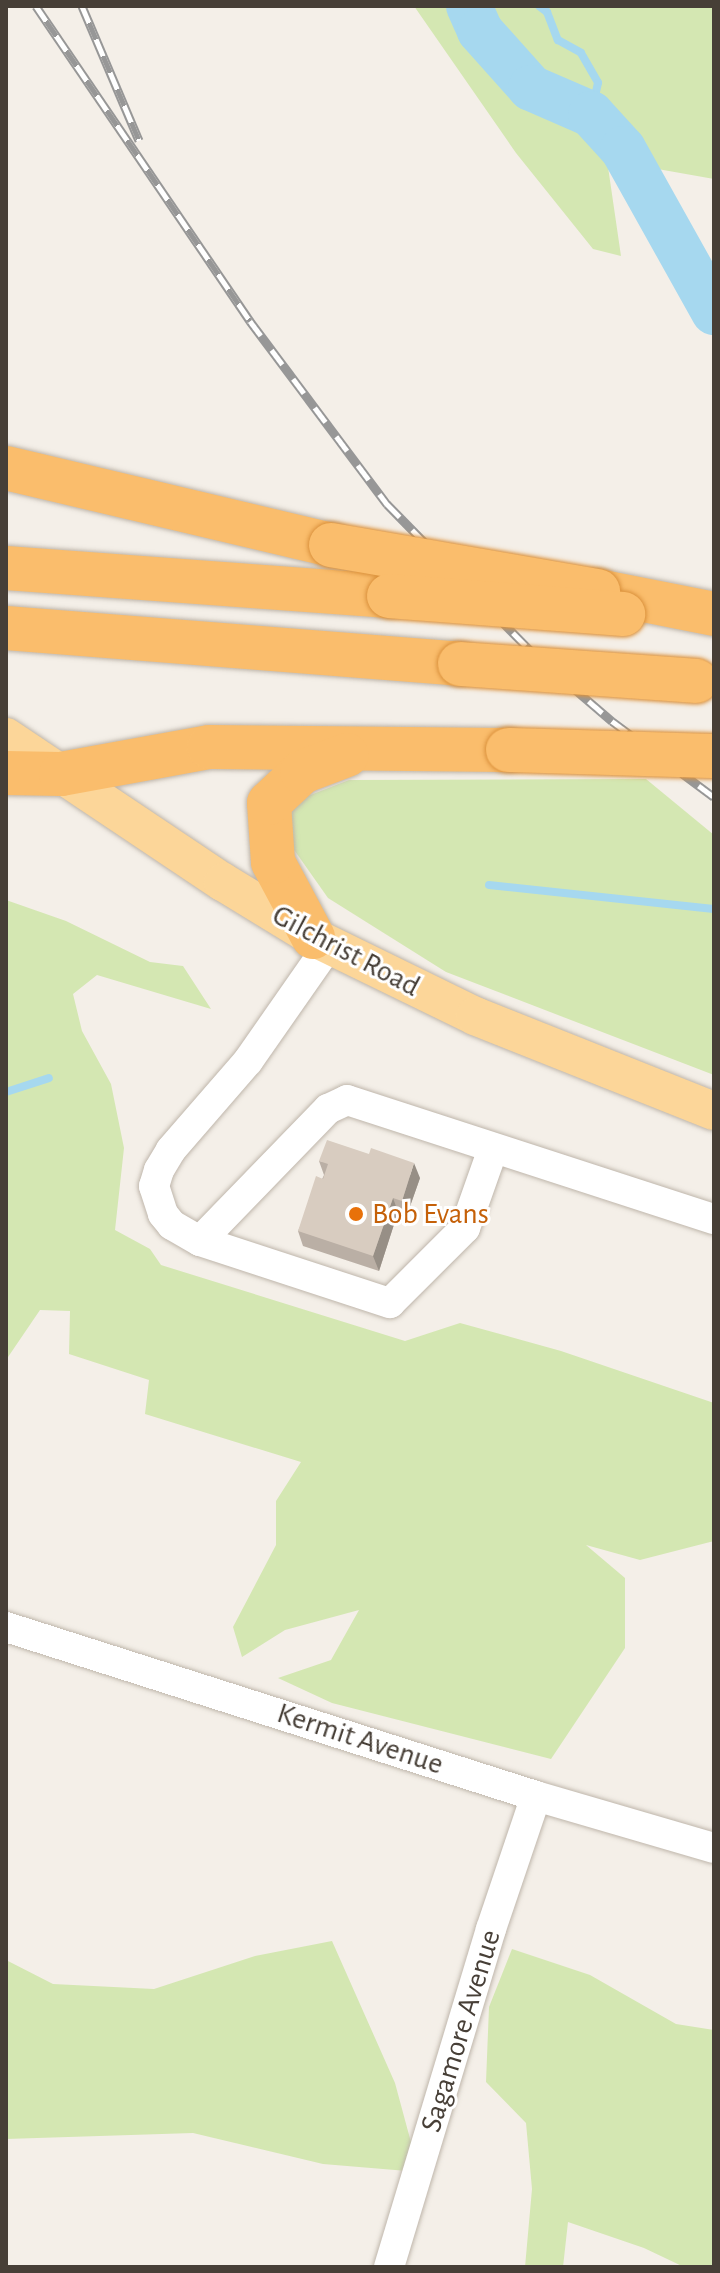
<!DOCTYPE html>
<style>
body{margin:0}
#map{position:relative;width:720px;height:2273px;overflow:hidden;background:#f4efe8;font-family:"Alegreya Sans",sans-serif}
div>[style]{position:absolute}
.green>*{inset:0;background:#d4e7b2}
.stream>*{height:8px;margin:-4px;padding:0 4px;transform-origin:4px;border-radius:4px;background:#a6d8ef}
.river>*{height:46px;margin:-23px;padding:0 23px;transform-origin:23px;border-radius:23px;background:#a6d8ef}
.roads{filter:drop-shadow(0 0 2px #bfb6ab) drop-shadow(0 0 2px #bfb6ab)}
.minor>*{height:30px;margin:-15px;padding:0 15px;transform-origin:15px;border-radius:15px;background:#fff}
.major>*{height:38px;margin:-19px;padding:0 19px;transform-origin:19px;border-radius:19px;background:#fcd699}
.highway>*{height:44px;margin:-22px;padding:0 22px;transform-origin:22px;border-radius:22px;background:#fabd6c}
.rail>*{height:9px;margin-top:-4.5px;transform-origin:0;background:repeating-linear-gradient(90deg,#fff 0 18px,#979797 0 36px);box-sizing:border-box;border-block:2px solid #979797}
.bridges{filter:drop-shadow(0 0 2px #da913c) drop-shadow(0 0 2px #da913c)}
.highway-bridge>*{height:44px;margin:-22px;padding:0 22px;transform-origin:22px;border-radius:22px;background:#fabd6c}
.wall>*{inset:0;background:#baafa5}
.shaded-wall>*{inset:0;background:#978f86}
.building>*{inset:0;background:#d8ccc0}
.dots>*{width:22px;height:22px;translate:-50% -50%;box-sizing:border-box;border:4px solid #fff;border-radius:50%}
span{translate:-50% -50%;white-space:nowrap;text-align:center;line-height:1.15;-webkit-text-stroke:6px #fff;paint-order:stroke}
.street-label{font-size:30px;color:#473f37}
.food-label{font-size:30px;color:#c56008}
.left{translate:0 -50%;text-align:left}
.frame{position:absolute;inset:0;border:8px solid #473f37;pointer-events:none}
</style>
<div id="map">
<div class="green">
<div style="clip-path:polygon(414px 6px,714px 6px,714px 179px,607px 160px,621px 256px,593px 249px,516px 153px)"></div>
<div style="clip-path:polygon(646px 779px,714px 835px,714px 1075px,446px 972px,328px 898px,285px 837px,295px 801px,349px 780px)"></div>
<div style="clip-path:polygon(6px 900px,66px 921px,150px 962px,183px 966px,211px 1009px,97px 975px,73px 994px,82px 1031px,111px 1084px,124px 1148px,115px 1230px,150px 1249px,161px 1265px,405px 1341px,460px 1323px,561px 1351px,714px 1403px,714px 1541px,640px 1560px,586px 1545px,625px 1578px,625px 1648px,551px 1759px,332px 1703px,278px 1678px,331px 1660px,359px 1610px,285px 1630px,242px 1657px,233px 1627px,276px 1545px,276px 1501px,301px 1462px,145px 1414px,149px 1380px,69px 1354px,70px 1311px,40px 1310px,6px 1360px)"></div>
<div style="clip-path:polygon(332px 1941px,395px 2083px,419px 2172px,323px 2164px,193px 2133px,6px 2139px,6px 1960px,53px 1984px,154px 1989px,255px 1956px)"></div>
<div style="clip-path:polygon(512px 1949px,590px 1975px,676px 2024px,714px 2030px,714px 2267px,684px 2267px,644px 2248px,568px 2222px,563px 2267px,525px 2267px,532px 2189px,526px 2123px,486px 2082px,489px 2007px)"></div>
</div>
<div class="stream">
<div style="left:539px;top:6px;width:10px;rotate:37deg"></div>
<div style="left:547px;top:12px;width:30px;rotate:69deg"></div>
<div style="left:558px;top:40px;width:26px;rotate:29deg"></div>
<div style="left:581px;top:53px;width:34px;rotate:60deg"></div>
<div style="left:598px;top:83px;width:32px;rotate:103deg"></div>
<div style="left:692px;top:270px;width:22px"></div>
<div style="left:489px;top:885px;width:226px;rotate:6.1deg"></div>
<div style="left:6px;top:1092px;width:45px;rotate:-18deg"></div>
</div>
<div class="river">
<div style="left:469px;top:6px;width:27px;rotate:66deg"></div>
<div style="left:480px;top:31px;width:76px;rotate:48.2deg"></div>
<div style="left:531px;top:88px;width:65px;rotate:23.4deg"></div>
<div style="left:591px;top:114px;width:47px;rotate:47.6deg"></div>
<div style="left:623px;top:149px;width:187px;rotate:60.8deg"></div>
</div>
<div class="roads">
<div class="minor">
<div style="left:329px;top:945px;width:141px;rotate:124.9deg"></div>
<div style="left:248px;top:1061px;width:118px;rotate:130.9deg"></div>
<div style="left:171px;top:1150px;width:23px;rotate:121deg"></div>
<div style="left:159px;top:1170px;width:17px;rotate:107deg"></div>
<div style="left:154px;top:1186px;width:29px;rotate:72deg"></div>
<div style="left:163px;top:1214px;width:14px;rotate:51deg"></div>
<div style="left:172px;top:1225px;width:32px;rotate:30deg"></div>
<div style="left:200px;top:1241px;width:200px;rotate:18.1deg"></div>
<div style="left:390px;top:1303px;width:106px;rotate:-45deg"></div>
<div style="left:465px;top:1228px;width:84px;rotate:-70.5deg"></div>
<div style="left:200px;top:1241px;width:184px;rotate:-45.9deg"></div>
<div style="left:328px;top:1109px;width:21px;rotate:-25deg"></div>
<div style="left:347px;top:1100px;width:386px;rotate:18deg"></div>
<div style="left:6px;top:1627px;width:556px;rotate:17.69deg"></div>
<div style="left:536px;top:1796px;width:185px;rotate:16.3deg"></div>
<div style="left:389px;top:2267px;width:353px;rotate:-73.2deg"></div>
<div style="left:491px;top:1929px;width:140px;rotate:-71.3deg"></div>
</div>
<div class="major">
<div style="left:6px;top:737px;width:261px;rotate:33.8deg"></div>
<div style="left:223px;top:882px;width:105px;rotate:31.4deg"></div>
<div style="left:313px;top:937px;width:180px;rotate:26deg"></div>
<div style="left:475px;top:1016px;width:257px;rotate:21.7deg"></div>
</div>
<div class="highway">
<div style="left:6px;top:468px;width:334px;rotate:13.3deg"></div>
<div style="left:6px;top:568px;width:384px;rotate:4.2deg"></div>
<div style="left:598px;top:591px;width:118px;rotate:11.2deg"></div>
<div style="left:6px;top:628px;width:455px;rotate:4.5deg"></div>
<div style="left:6px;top:773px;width:55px;rotate:1deg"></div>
<div style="left:61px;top:774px;width:150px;rotate:-10.3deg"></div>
<div style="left:209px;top:747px;width:299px;rotate:0.6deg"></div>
<div style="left:313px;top:937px;width:85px;rotate:-118.1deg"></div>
<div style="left:273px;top:862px;width:59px;rotate:-93.9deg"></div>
<div style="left:269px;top:803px;width:45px;rotate:-43.2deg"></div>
<div style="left:302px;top:772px;width:48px;rotate:-20.7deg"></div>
</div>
</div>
<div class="rail">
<div style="left:36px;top:6px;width:381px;rotate:55.8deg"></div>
<div style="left:250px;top:321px;width:229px;rotate:53.2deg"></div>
<div style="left:387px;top:504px;width:210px;rotate:45.6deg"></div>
<div style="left:534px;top:654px;width:103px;rotate:40.7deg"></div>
<div style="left:612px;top:721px;width:127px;rotate:36.7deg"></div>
<div style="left:82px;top:6px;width:146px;rotate:67deg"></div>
</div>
<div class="bridges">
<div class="highway-bridge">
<div style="left:331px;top:545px;width:271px;rotate:9.8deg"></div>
<div style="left:389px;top:596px;width:235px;rotate:4.4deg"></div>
<div style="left:460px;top:664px;width:237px;rotate:4.1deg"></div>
<div style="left:508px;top:750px;width:206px;rotate:1.7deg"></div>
</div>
</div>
<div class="wall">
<div style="clip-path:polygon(319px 1161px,420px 1178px,407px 1215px,398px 1212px,379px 1271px,303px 1246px,298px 1231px,324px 1175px)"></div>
</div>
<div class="shaded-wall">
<div style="clip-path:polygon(414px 1163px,420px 1178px,407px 1215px,402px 1201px)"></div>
<div style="clip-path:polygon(393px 1198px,398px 1212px,379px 1271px,373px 1256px)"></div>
</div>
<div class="building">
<div style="clip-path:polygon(327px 1140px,369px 1154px,371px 1148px,414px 1163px,402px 1201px,393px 1198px,373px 1256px,298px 1231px,316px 1176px,323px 1179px,328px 1164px,319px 1161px)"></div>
</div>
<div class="dots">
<div style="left:356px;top:1214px;background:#e8710a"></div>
</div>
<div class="street-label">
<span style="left:346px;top:951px;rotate:28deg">Gilchrist Road</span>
<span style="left:360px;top:1739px;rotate:18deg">Kermit Avenue</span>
<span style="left:461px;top:2031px;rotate:-73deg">Sagamore Avenue</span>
</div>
<div class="food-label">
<span class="left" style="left:372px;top:1214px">Bob Evans</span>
</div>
<div class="frame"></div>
</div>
